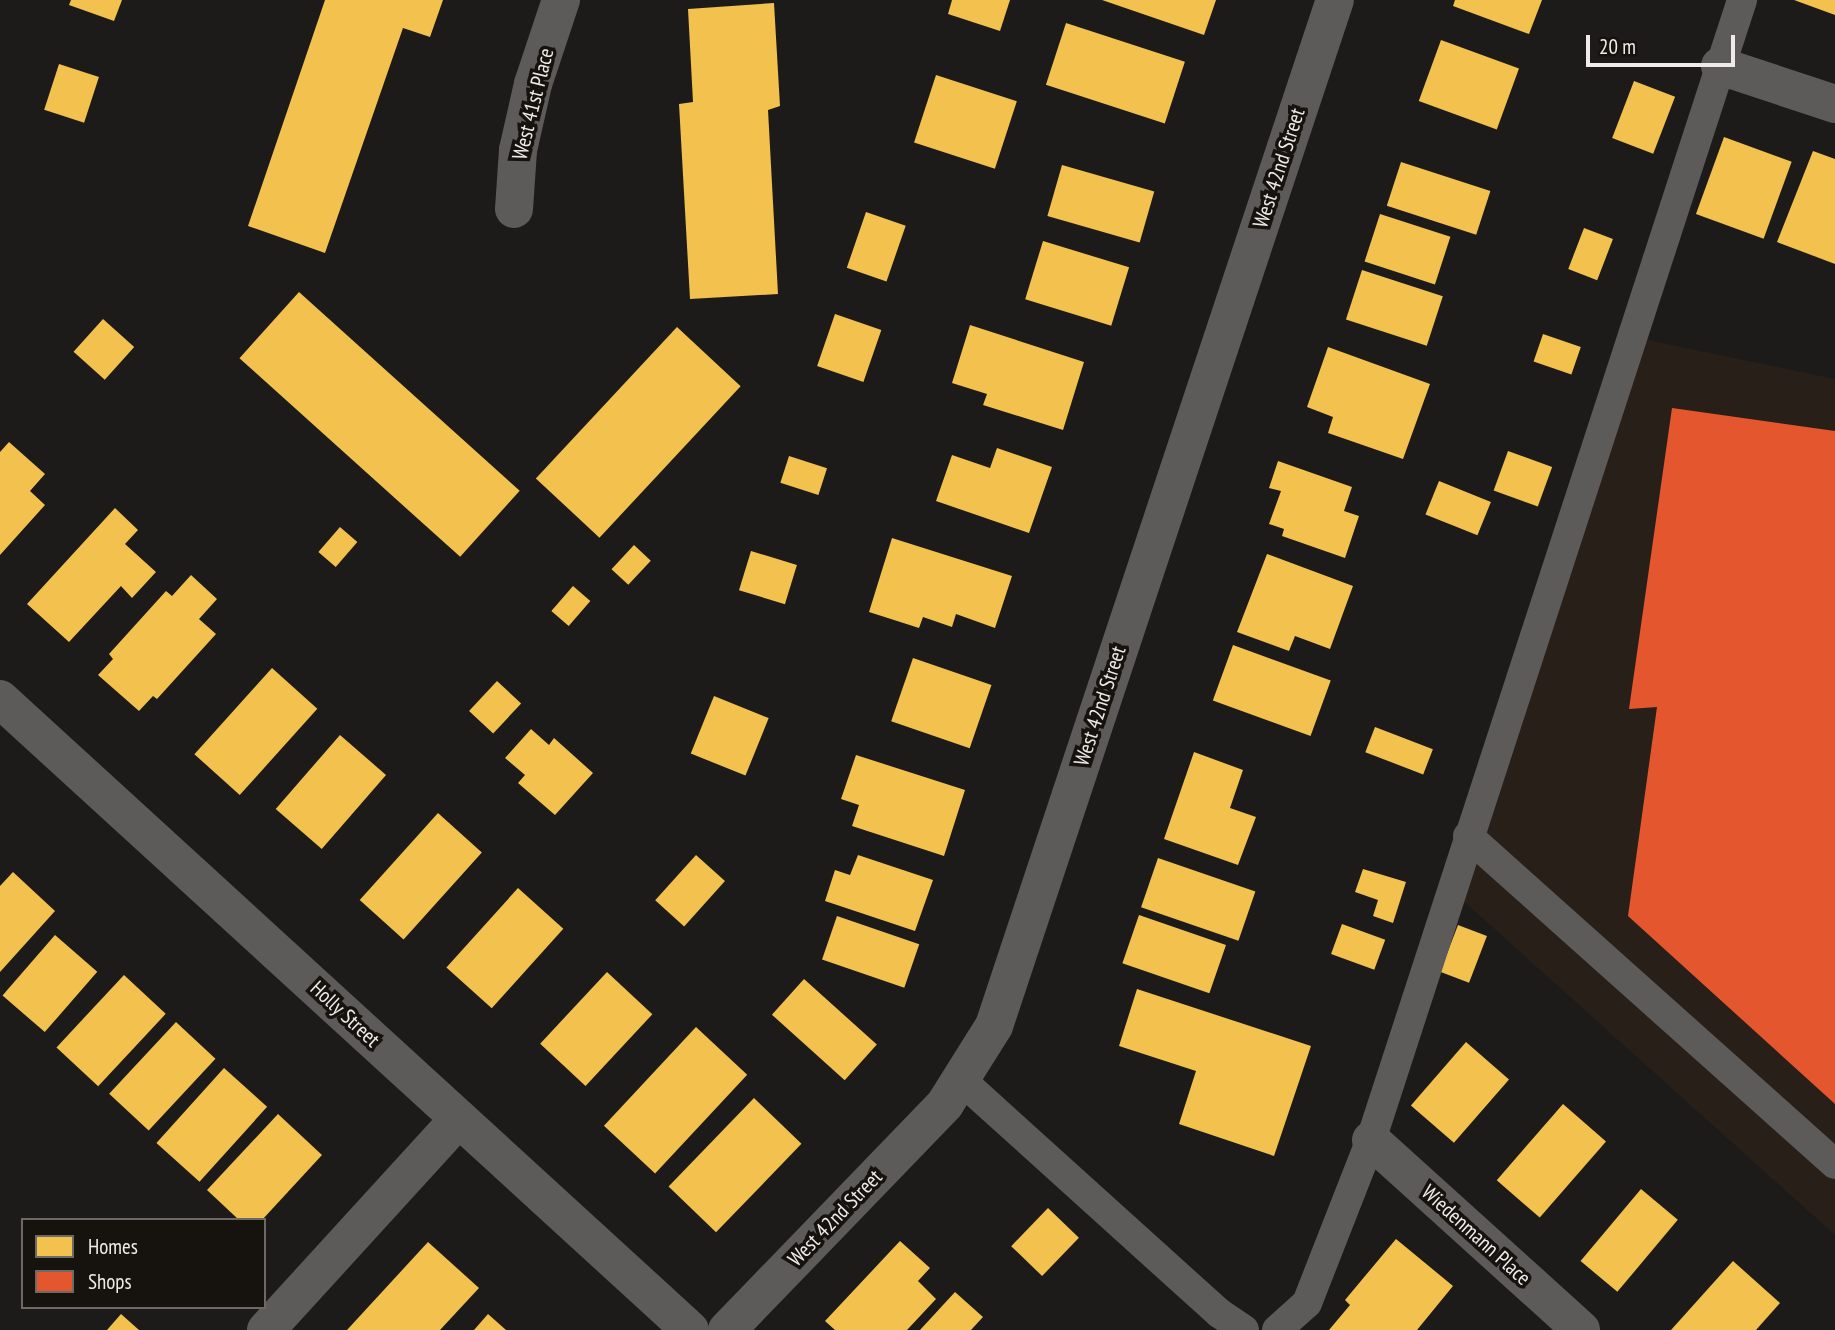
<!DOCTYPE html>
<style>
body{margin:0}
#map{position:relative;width:1835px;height:1330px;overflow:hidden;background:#1d1b19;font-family:"PT Sans Narrow",sans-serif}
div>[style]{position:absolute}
.built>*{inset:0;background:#281f19}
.homes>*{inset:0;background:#f2c14e;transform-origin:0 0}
.shops>*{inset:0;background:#e4572e}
.service>*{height:30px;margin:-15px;padding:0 15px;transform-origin:15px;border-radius:15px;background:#5d5b59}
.minor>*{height:38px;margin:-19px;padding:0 19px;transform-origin:19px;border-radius:19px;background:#5d5b59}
span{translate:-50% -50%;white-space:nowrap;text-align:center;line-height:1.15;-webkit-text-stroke:7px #16120e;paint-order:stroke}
.street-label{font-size:21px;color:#eeebe9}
.legend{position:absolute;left:21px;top:1218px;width:245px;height:91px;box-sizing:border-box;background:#16120e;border:2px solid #6c6966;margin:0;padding:9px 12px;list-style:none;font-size:21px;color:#eeebe9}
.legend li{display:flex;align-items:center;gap:14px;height:35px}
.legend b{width:35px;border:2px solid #6c6966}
.scale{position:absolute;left:1586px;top:35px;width:149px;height:32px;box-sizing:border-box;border:4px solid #eeebe9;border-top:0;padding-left:9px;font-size:21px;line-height:24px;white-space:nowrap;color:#eeebe9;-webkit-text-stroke:5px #16120e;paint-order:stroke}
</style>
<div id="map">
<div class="built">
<div style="clip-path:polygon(1647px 340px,1835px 379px,1835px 1235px,1460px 898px)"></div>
</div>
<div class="homes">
<div style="clip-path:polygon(71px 0,122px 0,114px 21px,69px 5px)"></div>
<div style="clip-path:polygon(325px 0,443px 0,430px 37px,403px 28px,325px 253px,248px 226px)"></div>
<div style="clip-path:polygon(952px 0,1010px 0,1000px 31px,948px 14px)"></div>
<div style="clip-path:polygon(1102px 0,1216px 0,1204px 35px)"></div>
<div style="clip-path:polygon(1455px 0,1542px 0,1529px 34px,1453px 6px)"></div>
<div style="clip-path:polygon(1794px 0,1835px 0,1835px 15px)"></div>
<div style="clip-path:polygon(774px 3px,780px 106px,768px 110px,778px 294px,690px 299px,679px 104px,693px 102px,688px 9px)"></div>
<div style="left:1066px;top:23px;width:125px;height:65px;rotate:18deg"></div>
<div style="left:1441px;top:40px;width:83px;height:65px;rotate:20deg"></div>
<div style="left:59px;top:64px;width:42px;height:48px;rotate:18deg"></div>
<div style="left:936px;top:75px;width:85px;height:71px;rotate:18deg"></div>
<div style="left:1634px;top:81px;width:44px;height:61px;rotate:21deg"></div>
<div style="left:1724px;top:137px;width:72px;height:82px;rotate:20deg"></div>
<div style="clip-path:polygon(1813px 151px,1835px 159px,1835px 264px,1777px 242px)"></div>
<div style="left:1401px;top:162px;width:94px;height:46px;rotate:18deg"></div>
<div style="left:1062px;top:165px;width:96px;height:53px;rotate:16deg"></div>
<div style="left:866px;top:212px;width:42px;height:59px;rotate:19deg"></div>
<div style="left:1380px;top:214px;width:74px;height:50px;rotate:18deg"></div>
<div style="left:1584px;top:228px;width:31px;height:44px;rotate:21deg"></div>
<div style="left:1043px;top:241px;width:90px;height:61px;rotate:17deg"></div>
<div style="left:1362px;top:270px;width:85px;height:52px;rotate:18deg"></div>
<div style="left:299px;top:292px;width:297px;height:89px;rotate:42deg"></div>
<div style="left:835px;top:314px;width:49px;height:55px;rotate:19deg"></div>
<div style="left:103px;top:319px;width:42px;height:44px;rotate:42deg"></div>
<div style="clip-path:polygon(970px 325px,1084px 362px,1063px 430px,983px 405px,987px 394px,952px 383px)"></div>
<div style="left:677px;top:327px;width:87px;height:207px;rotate:43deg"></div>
<div style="left:1543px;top:334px;width:40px;height:29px;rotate:19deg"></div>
<div style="clip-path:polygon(1328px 347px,1430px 384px,1403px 459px,1328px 433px,1333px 417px,1307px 407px)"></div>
<div style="clip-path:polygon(9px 442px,45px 474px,30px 491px,45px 505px,0 555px,0 452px)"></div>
<div style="clip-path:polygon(997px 448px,1052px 467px,1029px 533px,936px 501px,952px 455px,990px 468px)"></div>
<div style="left:1508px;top:451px;width:47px;height:42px;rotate:20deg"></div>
<div style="left:789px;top:456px;width:40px;height:28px;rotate:18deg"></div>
<div style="clip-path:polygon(1278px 461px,1352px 487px,1344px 511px,1359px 516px,1345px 558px,1282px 536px,1284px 529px,1269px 524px,1281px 491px,1269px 488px)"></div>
<div style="left:1439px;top:481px;width:56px;height:36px;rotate:22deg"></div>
<div style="clip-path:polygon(115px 508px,138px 530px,125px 544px,156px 572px,132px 598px,121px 586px,69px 642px,27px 604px)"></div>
<div style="left:340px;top:527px;width:23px;height:33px;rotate:41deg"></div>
<div style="clip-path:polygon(892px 538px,1012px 576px,995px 628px,956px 614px,952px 627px,923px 617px,919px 628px,869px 612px)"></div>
<div style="left:634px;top:545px;width:23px;height:33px;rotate:43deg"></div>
<div style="left:751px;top:551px;width:48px;height:41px;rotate:17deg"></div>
<div style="clip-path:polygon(1267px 554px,1353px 586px,1330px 649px,1295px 636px,1289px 651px,1237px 632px)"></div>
<div style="clip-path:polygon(191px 575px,217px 599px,199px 619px,216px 634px,157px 699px,153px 696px,139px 711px,98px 675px,113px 659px,109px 654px,166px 591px,172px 596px)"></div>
<div style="left:573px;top:586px;width:23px;height:33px;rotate:41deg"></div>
<div style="left:1233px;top:645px;width:104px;height:59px;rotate:20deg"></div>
<div style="left:913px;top:658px;width:83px;height:67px;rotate:19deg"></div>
<div style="left:272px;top:668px;width:61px;height:116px;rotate:42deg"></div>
<div style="left:497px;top:681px;width:33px;height:41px;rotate:43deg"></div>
<div style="left:714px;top:696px;width:59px;height:62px;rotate:22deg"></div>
<div style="left:1375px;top:727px;width:62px;height:27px;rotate:21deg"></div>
<div style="clip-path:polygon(531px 729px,549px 745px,554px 738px,593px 773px,555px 815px,518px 783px,525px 775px,505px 758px)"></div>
<div style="left:340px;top:735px;width:61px;height:98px;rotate:41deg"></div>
<div style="clip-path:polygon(1194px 752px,1243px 770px,1230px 808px,1256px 817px,1238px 865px,1164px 839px)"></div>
<div style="clip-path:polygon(856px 755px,965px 790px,944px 856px,852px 826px,859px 805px,841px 799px)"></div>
<div style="left:438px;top:813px;width:59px;height:117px;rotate:42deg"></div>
<div style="left:696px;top:855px;width:39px;height:61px;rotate:42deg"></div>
<div style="clip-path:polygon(858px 855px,933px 880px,915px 931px,825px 901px,835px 870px,850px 875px)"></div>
<div style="left:1158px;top:858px;width:103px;height:52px;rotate:19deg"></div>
<div style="clip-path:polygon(1363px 869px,1406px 882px,1393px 923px,1373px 916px,1378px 900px,1355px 892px)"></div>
<div style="clip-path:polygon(13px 872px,55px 911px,0 972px,0 886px)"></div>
<div style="left:518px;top:888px;width:61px;height:107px;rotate:42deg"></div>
<div style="left:1139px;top:915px;width:92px;height:51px;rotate:19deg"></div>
<div style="left:837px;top:916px;width:87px;height:46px;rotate:19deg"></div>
<div style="left:1342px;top:924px;width:46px;height:32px;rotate:20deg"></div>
<div style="left:1458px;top:925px;width:31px;height:50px;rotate:21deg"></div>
<div style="left:55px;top:935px;width:56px;height:80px;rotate:41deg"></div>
<div style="left:607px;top:972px;width:62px;height:98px;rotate:43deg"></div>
<div style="left:124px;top:975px;width:57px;height:99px;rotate:43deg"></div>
<div style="left:804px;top:979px;width:98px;height:48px;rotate:42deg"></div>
<div style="clip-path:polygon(1137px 989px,1311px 1046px,1274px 1156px,1179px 1124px,1196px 1071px,1119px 1046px)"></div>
<div style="left:176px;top:1022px;width:54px;height:98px;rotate:43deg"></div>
<div style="left:696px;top:1027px;width:70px;height:135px;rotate:43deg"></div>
<div style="left:1466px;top:1042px;width:57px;height:84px;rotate:41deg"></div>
<div style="left:224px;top:1068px;width:58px;height:101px;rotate:42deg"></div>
<div style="left:754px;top:1098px;width:66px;height:123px;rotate:44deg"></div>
<div style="left:1563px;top:1104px;width:57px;height:101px;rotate:41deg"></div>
<div style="clip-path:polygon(278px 1114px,322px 1155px,262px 1220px,239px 1220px,207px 1190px)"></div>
<div style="left:1641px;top:1189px;width:48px;height:94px;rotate:40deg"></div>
<div style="left:1048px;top:1208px;width:43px;height:53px;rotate:44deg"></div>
<div style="clip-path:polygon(1396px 1239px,1453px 1286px,1417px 1330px,1329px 1330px,1350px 1305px,1345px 1300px)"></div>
<div style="clip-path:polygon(900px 1241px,930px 1268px,918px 1281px,936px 1299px,907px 1330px,835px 1330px,825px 1321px)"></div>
<div style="clip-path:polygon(428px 1242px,479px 1288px,440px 1330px,347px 1330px)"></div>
<div style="clip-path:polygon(1733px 1261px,1780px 1303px,1756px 1330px,1671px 1330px)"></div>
<div style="clip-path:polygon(955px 1292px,983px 1317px,971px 1330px,920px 1330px)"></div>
<div style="clip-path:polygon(121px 1314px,139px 1330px,107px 1330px)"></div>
<div style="clip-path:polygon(488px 1314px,506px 1330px,474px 1330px)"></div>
</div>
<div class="shops">
<div style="clip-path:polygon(1672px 408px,1835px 431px,1835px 1104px,1628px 916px,1657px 707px,1629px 709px)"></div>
</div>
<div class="service">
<div style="left:1468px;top:836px;width:492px;rotate:41.8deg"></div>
<div style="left:960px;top:1079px;width:349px;rotate:42.1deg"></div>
<div style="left:1219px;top:1313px;width:30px;rotate:34deg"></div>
<div style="left:1277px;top:1330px;width:40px;rotate:-42deg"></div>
<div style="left:1307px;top:1303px;width:175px;rotate:-68.6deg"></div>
<div style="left:1371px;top:1140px;width:1199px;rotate:-71.97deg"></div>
</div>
<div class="minor">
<div style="left:1720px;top:66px;width:121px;rotate:18.3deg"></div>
<div style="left:514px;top:209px;width:59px;rotate:-86.1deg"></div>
<div style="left:518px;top:150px;width:68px;rotate:-77.2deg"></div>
<div style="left:533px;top:84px;width:89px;rotate:-71.6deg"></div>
<div style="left:0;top:699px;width:935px;rotate:42.44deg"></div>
<div style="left:1371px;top:1140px;width:283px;rotate:42.1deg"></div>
<div style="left:266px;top:1330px;width:286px;rotate:-47.6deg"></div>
<div style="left:727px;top:1330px;width:314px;rotate:-46deg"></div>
<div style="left:945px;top:1104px;width:92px;rotate:-57.9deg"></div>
<div style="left:994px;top:1026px;width:1081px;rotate:-71.62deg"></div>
</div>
<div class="street-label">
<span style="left:533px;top:104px;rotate:-76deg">West 41st Place</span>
<span style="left:1279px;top:168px;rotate:-72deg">West 42nd Street</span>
<span style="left:1100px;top:706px;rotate:-72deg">West 42nd Street</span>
<span style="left:345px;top:1014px;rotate:43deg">Holly Street</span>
<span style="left:835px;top:1218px;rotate:-46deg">West 42nd Street</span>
<span style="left:1476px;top:1235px;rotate:42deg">Wiedenmann Place</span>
</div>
<ul class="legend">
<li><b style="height:19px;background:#f2c14e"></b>Homes</li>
<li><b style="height:19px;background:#e4572e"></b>Shops</li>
</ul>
<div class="scale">20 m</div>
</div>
